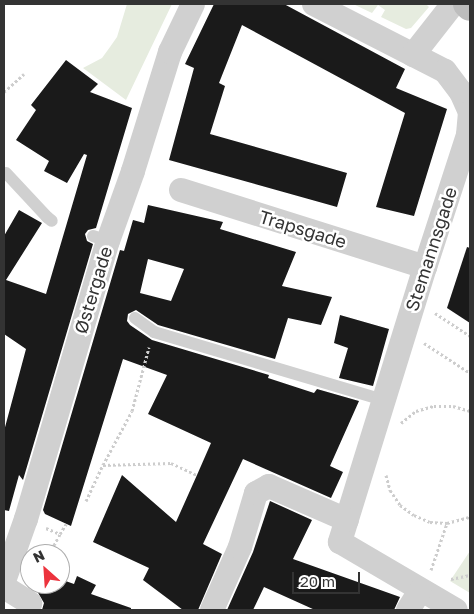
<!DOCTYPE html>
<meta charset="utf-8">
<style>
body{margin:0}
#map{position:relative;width:474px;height:614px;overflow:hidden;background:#fff;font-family:"Golos Text",sans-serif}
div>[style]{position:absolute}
.green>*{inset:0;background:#e6ecdf}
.building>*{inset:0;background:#1a1a1a}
.path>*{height:3px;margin-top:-1.5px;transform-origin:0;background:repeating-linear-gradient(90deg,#cdcdcd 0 2.5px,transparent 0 5px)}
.lane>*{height:12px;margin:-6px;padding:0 6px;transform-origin:6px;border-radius:6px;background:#d0d0d0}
.street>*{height:24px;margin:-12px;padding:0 12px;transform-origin:12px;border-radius:12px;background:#d0d0d0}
.secondary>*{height:28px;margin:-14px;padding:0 14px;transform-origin:14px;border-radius:14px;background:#bdbdbd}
span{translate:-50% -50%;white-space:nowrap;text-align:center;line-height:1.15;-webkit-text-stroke:5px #fff;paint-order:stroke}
.street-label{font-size:18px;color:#333}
.frame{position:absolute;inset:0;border:5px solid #333;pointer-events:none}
.north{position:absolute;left:20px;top:544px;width:50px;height:50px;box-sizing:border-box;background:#fff;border:1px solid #adadad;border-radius:50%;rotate:334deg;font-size:14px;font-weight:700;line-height:20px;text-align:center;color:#333}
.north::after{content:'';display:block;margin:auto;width:18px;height:22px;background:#ec333d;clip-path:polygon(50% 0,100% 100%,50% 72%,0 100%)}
.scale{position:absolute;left:292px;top:572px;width:68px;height:22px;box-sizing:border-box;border:2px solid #333;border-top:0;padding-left:6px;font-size:15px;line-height:18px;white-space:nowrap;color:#333;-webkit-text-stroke:4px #fff;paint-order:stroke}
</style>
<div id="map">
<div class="green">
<div style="clip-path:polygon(127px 4px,172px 4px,126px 100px,83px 68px,102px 58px,110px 47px,117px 37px)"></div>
<div style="clip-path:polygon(353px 4px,426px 4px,429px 7px,411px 28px,406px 29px,381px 17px,385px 10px,378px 5px,372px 13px)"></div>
<div style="clip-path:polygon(470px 551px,470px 593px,450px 581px)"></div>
</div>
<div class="building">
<div style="clip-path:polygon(214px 4px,284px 4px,405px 69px,396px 88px,447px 109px,414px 216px,376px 207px,405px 113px,242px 25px,219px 83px,225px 86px,210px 134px,347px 173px,337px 207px,169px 160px,194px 68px,185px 64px)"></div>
<div style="clip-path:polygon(66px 60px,98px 84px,90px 92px,132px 108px,96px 228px,88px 230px,85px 234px,87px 241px,93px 244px,23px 480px,19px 475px,9px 511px,4px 510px,4px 431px,26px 349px,4px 334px,4px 236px,19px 210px,42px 223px,6px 280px,46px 294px,87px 155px,84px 154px,67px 183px,44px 171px,49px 161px,16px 140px,36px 110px,31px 105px)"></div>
<div style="clip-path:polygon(evenodd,148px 205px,223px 222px,220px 229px,296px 252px,282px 286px,332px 297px,321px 325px,288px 318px,275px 359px,158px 325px,136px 310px,128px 314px,127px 321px,130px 325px,152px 340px,269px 375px,268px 378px,314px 393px,317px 389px,359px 401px,330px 466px,343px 472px,331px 498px,243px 459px,203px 544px,222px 554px,198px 610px,183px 610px,143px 580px,149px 568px,93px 542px,122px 475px,176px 522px,197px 475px,211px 443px,148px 414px,167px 375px,123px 359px,71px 526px,45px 514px,43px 510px,120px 250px,124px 251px,133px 220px,144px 223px,148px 205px,148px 259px,184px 269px,171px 301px,140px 293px,148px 259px)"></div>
<div style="clip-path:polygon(467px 247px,470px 248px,470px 323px,447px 308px)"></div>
<div style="clip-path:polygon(340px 315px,389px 329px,373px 386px,339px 378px,348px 348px,334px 343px)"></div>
<div style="clip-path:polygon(270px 501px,312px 520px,293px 559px,400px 597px,394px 610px,315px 610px,264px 587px,253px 610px,227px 610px,253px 552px)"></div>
<div style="clip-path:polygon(77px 576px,96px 585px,91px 594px,131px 608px,131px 610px,42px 610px,44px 603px,37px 591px,41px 584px,60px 584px,60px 579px,74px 584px)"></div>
</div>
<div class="path">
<div style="left:4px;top:92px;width:27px;rotate:-42deg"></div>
<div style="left:435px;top:313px;width:42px;rotate:33.3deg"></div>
<div style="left:424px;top:343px;width:55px;rotate:33.1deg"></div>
<div style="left:401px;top:423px;width:19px;rotate:-39deg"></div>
<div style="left:416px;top:411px;width:19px;rotate:-16deg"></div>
<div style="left:434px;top:406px;width:19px"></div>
<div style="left:453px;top:406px;width:18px;rotate:16deg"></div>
<div style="left:103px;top:465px;width:61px;rotate:-61.8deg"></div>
<div style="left:132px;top:411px;width:66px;rotate:-75.1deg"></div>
<div style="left:386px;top:475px;width:16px;rotate:75deg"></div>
<div style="left:390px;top:490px;width:18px;rotate:56deg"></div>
<div style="left:400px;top:505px;width:17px;rotate:36deg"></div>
<div style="left:414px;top:515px;width:17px;rotate:24deg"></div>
<div style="left:430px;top:522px;width:17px;rotate:3deg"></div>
<div style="left:447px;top:523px;width:24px;rotate:-15deg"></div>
<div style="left:86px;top:501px;width:40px;rotate:-65deg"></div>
<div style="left:103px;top:465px;width:68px;rotate:-1.7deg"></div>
<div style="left:171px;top:463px;width:29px;rotate:25deg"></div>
<div style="left:46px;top:528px;width:15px;rotate:23deg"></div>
<div style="left:60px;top:534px;width:12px;rotate:-59deg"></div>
<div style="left:49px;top:554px;width:23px;rotate:-61deg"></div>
<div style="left:431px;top:570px;width:50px;rotate:-71.2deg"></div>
<div style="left:451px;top:579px;width:19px;rotate:-12deg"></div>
</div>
<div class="lane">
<div style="left:6px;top:173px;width:60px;rotate:47deg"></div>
<div style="left:47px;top:217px;width:6px;rotate:39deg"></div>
<div style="left:93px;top:236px;width:16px;rotate:18deg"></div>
<div style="left:135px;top:318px;width:24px;rotate:36deg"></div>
<div style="left:154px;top:332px;width:240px;rotate:16.5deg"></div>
</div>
<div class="street">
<div style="left:314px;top:4px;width:147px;rotate:27.1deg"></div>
<div style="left:445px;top:71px;width:26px;rotate:53deg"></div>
<div style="left:461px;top:92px;width:22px;rotate:66deg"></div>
<div style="left:470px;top:112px;width:23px;rotate:95deg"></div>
<div style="left:468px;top:135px;width:139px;rotate:108deg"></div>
<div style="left:425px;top:267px;width:288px;rotate:107.2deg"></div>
<div style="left:340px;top:542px;width:134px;rotate:30.4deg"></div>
<div style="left:413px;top:55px;width:65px;rotate:-51.9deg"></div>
<div style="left:181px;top:190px;width:256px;rotate:17.5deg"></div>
<div style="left:4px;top:581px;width:66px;rotate:-70.5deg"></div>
<div style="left:26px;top:519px;width:290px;rotate:-73.6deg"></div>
<div style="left:108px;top:241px;width:74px;rotate:-70.3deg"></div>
<div style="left:133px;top:171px;width:125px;rotate:-72.7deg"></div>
<div style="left:170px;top:52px;width:53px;rotate:-64.4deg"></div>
<div style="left:4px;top:587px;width:31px;rotate:32deg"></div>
<div style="left:212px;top:610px;width:69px;rotate:-66deg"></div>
<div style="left:240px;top:547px;width:56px;rotate:-73.5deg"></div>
<div style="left:256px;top:493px;width:15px;rotate:-28deg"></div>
<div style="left:269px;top:486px;width:85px;rotate:23.6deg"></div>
<div style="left:408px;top:610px;width:22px;rotate:-58deg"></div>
</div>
<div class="secondary">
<div style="left:467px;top:4px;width:4px;rotate:45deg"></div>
</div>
<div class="street-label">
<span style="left:303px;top:229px;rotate:17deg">Trapsgade</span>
<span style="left:431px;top:249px;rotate:-72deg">Stemannsgade</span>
<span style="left:93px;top:290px;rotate:-73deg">Østergade</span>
</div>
<div class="frame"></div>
<div class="north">N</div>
<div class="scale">20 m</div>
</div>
